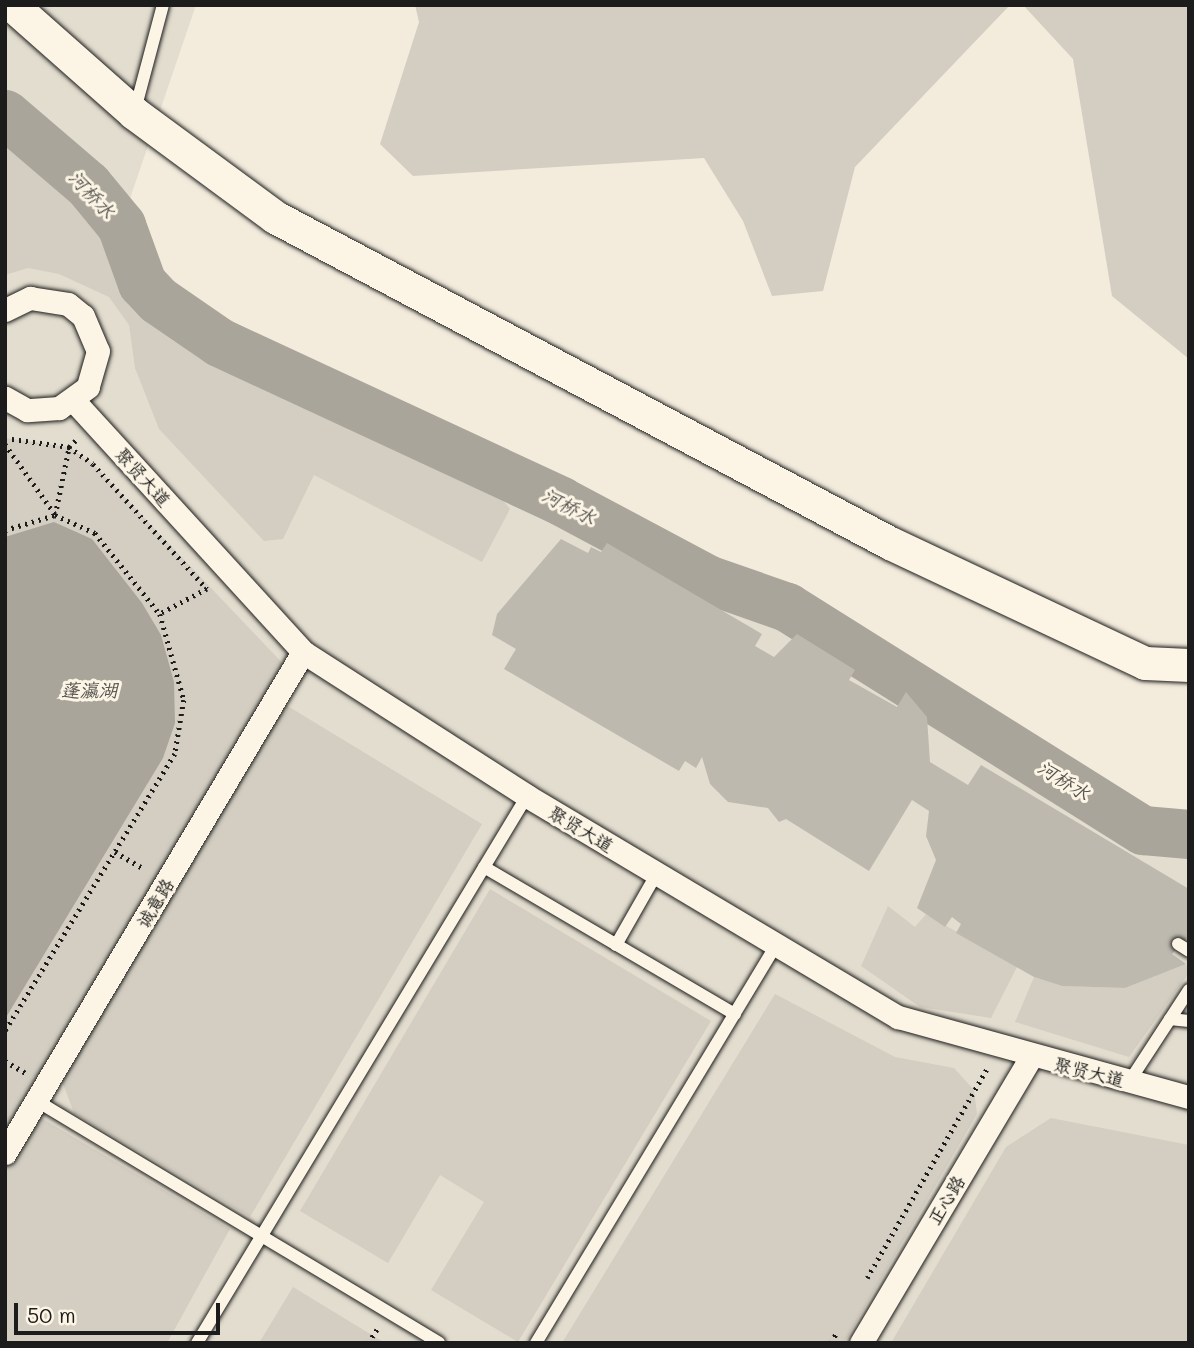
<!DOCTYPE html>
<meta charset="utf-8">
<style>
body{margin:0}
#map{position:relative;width:1194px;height:1348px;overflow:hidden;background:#f3ecdd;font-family:Mali,"LXGW WenKai TC",sans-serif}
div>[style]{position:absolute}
.built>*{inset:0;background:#e3ddcf}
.green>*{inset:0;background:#d3cec1}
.water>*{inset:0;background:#aaa59b}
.river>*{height:49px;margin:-24.5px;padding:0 24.5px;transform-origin:24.5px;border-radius:24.5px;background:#aaa59b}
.building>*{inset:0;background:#beb9ae}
.path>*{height:4.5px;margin-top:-2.25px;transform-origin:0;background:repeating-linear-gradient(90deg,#1c1c1c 0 2px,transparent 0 7px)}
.roads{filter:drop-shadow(0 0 2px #1c1c1c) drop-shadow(0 0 2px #1c1c1c)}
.lane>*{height:12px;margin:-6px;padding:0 6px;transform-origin:6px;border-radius:6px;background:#fcf5e5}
.street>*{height:23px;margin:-11.5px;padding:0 11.5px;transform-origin:11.5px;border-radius:11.5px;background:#fcf5e5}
.secondary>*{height:33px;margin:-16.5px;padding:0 16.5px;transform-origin:16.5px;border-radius:16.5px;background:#fcf5e5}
span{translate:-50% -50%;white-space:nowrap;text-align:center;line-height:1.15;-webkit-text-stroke:6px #fcf5e5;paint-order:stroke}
.street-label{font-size:18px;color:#1c1c1c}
.water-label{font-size:19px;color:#55534f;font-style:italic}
.frame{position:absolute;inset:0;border:7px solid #1c1c1c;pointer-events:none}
.scale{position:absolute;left:14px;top:1303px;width:206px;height:32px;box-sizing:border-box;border:4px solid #1c1c1c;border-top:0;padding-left:9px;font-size:21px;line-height:24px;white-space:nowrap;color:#1c1c1c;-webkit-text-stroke:5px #fcf5e5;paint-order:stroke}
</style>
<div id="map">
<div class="built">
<div style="clip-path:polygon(5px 5px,196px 5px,121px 225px,142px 283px,158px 300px,219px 342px,561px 501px,707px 579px,787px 607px,1143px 830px,1189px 834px,1189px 1343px,5px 1343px)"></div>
</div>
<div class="green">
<div style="clip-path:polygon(415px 5px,1010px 5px,855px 167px,823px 291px,772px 296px,743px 221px,704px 158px,413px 176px,380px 144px,419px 22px)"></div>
<div style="clip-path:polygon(1023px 5px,1189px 5px,1189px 359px,1112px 296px,1073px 59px)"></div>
<div style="clip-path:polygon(5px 139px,105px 231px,124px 282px,144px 308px,227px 369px,498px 494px,510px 509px,482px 562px,314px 475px,283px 539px,264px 541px,159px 429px,135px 368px,129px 325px,109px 297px,59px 274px,28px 268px,5px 275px)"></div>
<div style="clip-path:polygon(5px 438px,69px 447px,93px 464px,291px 672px,276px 699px,482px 824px,250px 1217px,74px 1113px,59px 1073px,31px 1112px,230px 1229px,167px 1343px,5px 1343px)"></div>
<div style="clip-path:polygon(490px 889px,711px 1021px,518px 1342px,431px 1290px,484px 1202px,440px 1175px,388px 1263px,300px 1211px)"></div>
<div style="clip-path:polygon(888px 906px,915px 927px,926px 914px,1017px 967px,991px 1018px,920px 1007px,861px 966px)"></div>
<div style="clip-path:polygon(1186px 964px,1189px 973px,1129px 1057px,1015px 1022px,1034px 977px,1062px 986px,1125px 988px)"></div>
<div style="clip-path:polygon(775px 994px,895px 1057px,954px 1068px,974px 1090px,977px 1114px,844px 1343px,562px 1343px)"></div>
<div style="clip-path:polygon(1051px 1118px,1189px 1145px,1189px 1343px,891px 1343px,1006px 1147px)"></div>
<div style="clip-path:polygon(293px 1287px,385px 1343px,259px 1343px)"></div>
</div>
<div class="water">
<div style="clip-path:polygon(54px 522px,92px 539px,142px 603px,161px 635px,174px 682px,175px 723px,163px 758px,5px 1019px,5px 537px)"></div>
</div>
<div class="river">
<div style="left:5px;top:114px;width:109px;rotate:40.5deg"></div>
<div style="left:88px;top:185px;width:52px;rotate:50.5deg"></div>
<div style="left:121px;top:225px;width:62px;rotate:70.1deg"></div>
<div style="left:142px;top:283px;width:23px;rotate:47deg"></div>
<div style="left:158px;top:300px;width:74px;rotate:34.5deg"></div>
<div style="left:219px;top:342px;width:377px;rotate:24.9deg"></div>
<div style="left:561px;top:501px;width:166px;rotate:28.1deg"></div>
<div style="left:707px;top:579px;width:85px;rotate:19.3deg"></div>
<div style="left:787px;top:607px;width:420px;rotate:32.1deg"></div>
<div style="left:1143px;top:830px;width:46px;rotate:5deg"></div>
</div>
<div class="building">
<div style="clip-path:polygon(561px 539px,588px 553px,591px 547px,601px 552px,607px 543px,762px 634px,755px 646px,774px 657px,797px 634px,855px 670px,849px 680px,897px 707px,906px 692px,927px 717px,930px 762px,968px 785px,981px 765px,1189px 889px,1189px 936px,1172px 954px,1186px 964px,1125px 988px,1062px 986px,1034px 977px,956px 933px,961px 924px,952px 917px,945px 927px,917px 908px,936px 860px,926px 836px,929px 811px,912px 800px,869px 871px,786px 819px,779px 822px,768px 808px,728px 802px,710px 784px,702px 757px,696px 768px,685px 761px,679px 771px,504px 669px,516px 649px,492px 635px,497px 614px)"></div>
</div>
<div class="path">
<div style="left:5px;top:438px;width:65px;rotate:8deg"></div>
<div style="left:69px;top:447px;width:29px;rotate:35deg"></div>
<div style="left:93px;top:464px;width:169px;rotate:47.6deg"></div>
<div style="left:207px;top:589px;width:53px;rotate:152deg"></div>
<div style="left:5px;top:444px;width:86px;rotate:54.5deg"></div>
<div style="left:55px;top:515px;width:69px;rotate:-78.4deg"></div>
<div style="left:69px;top:447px;width:10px;rotate:-45deg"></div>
<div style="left:5px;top:530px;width:52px;rotate:-16.7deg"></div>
<div style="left:55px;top:515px;width:44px;rotate:24.2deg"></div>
<div style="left:95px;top:533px;width:104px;rotate:51.3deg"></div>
<div style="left:160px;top:614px;width:89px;rotate:74.4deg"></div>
<div style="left:184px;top:700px;width:55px;rotate:99.5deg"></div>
<div style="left:175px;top:754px;width:325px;rotate:121.5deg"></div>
<div style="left:115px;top:852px;width:34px;rotate:30deg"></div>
<div style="left:5px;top:1061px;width:24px;rotate:30deg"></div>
<div style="left:867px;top:1278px;width:243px;rotate:-60.2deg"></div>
<div style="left:368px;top:1343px;width:17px;rotate:-57deg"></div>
<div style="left:831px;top:1343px;width:13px;rotate:-63deg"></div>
</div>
<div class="roads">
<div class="lane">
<div style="left:135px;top:110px;width:109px;rotate:-75.1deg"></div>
<div style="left:484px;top:867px;width:291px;rotate:30.4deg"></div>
<div style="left:1178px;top:944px;width:13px;rotate:32deg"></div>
<div style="left:616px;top:945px;width:81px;rotate:-60.3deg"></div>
<div style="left:1170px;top:1019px;width:19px;rotate:6deg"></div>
<div style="left:1129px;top:1082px;width:110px;rotate:-56.9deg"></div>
<div style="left:37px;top:1101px;width:469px;rotate:31deg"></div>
<div style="left:197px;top:1343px;width:639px;rotate:-58.9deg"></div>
<div style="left:536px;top:1343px;width:463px;rotate:-58.9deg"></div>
</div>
<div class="street">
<div style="left:5px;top:310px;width:28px;rotate:-26deg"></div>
<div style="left:30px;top:298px;width:38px;rotate:9deg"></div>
<div style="left:68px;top:304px;width:19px;rotate:39deg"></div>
<div style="left:83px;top:316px;width:38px;rotate:67deg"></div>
<div style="left:98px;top:351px;width:37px;rotate:106deg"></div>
<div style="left:88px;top:387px;width:36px;rotate:144deg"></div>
<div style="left:59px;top:408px;width:32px;rotate:176deg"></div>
<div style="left:27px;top:410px;width:25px;rotate:-151deg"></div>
<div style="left:74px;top:401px;width:340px;rotate:47.6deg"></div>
<div style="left:303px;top:652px;width:266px;rotate:32.7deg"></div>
<div style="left:527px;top:796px;width:432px;rotate:30.8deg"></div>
<div style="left:898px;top:1017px;width:302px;rotate:15.4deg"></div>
<div style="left:5px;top:1153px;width:583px;rotate:-59.26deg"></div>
<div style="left:861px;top:1343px;width:333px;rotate:-59.3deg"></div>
</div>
<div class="secondary">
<div style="left:12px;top:5px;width:163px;rotate:41.5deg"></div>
<div style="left:134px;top:113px;width:175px;rotate:36.4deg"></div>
<div style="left:275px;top:217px;width:696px;rotate:27.93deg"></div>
<div style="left:890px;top:543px;width:282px;rotate:25.2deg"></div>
<div style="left:1145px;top:663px;width:44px;rotate:2.6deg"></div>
</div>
</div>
<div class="street-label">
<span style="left:143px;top:477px;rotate:48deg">聚贤大道</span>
<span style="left:581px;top:829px;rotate:31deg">聚贤大道</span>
<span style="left:155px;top:903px;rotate:-59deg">诚意路</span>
<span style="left:1089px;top:1072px;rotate:14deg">聚贤大道</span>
<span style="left:946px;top:1200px;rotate:-59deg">正心路</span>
</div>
<div class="water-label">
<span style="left:92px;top:194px;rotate:47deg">河桥水</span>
<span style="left:569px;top:506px;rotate:27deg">河桥水</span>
<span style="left:89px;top:690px">蓬瀛湖</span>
<span style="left:1064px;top:780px;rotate:32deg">河桥水</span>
</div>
<div class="frame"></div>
<div class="scale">50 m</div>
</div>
